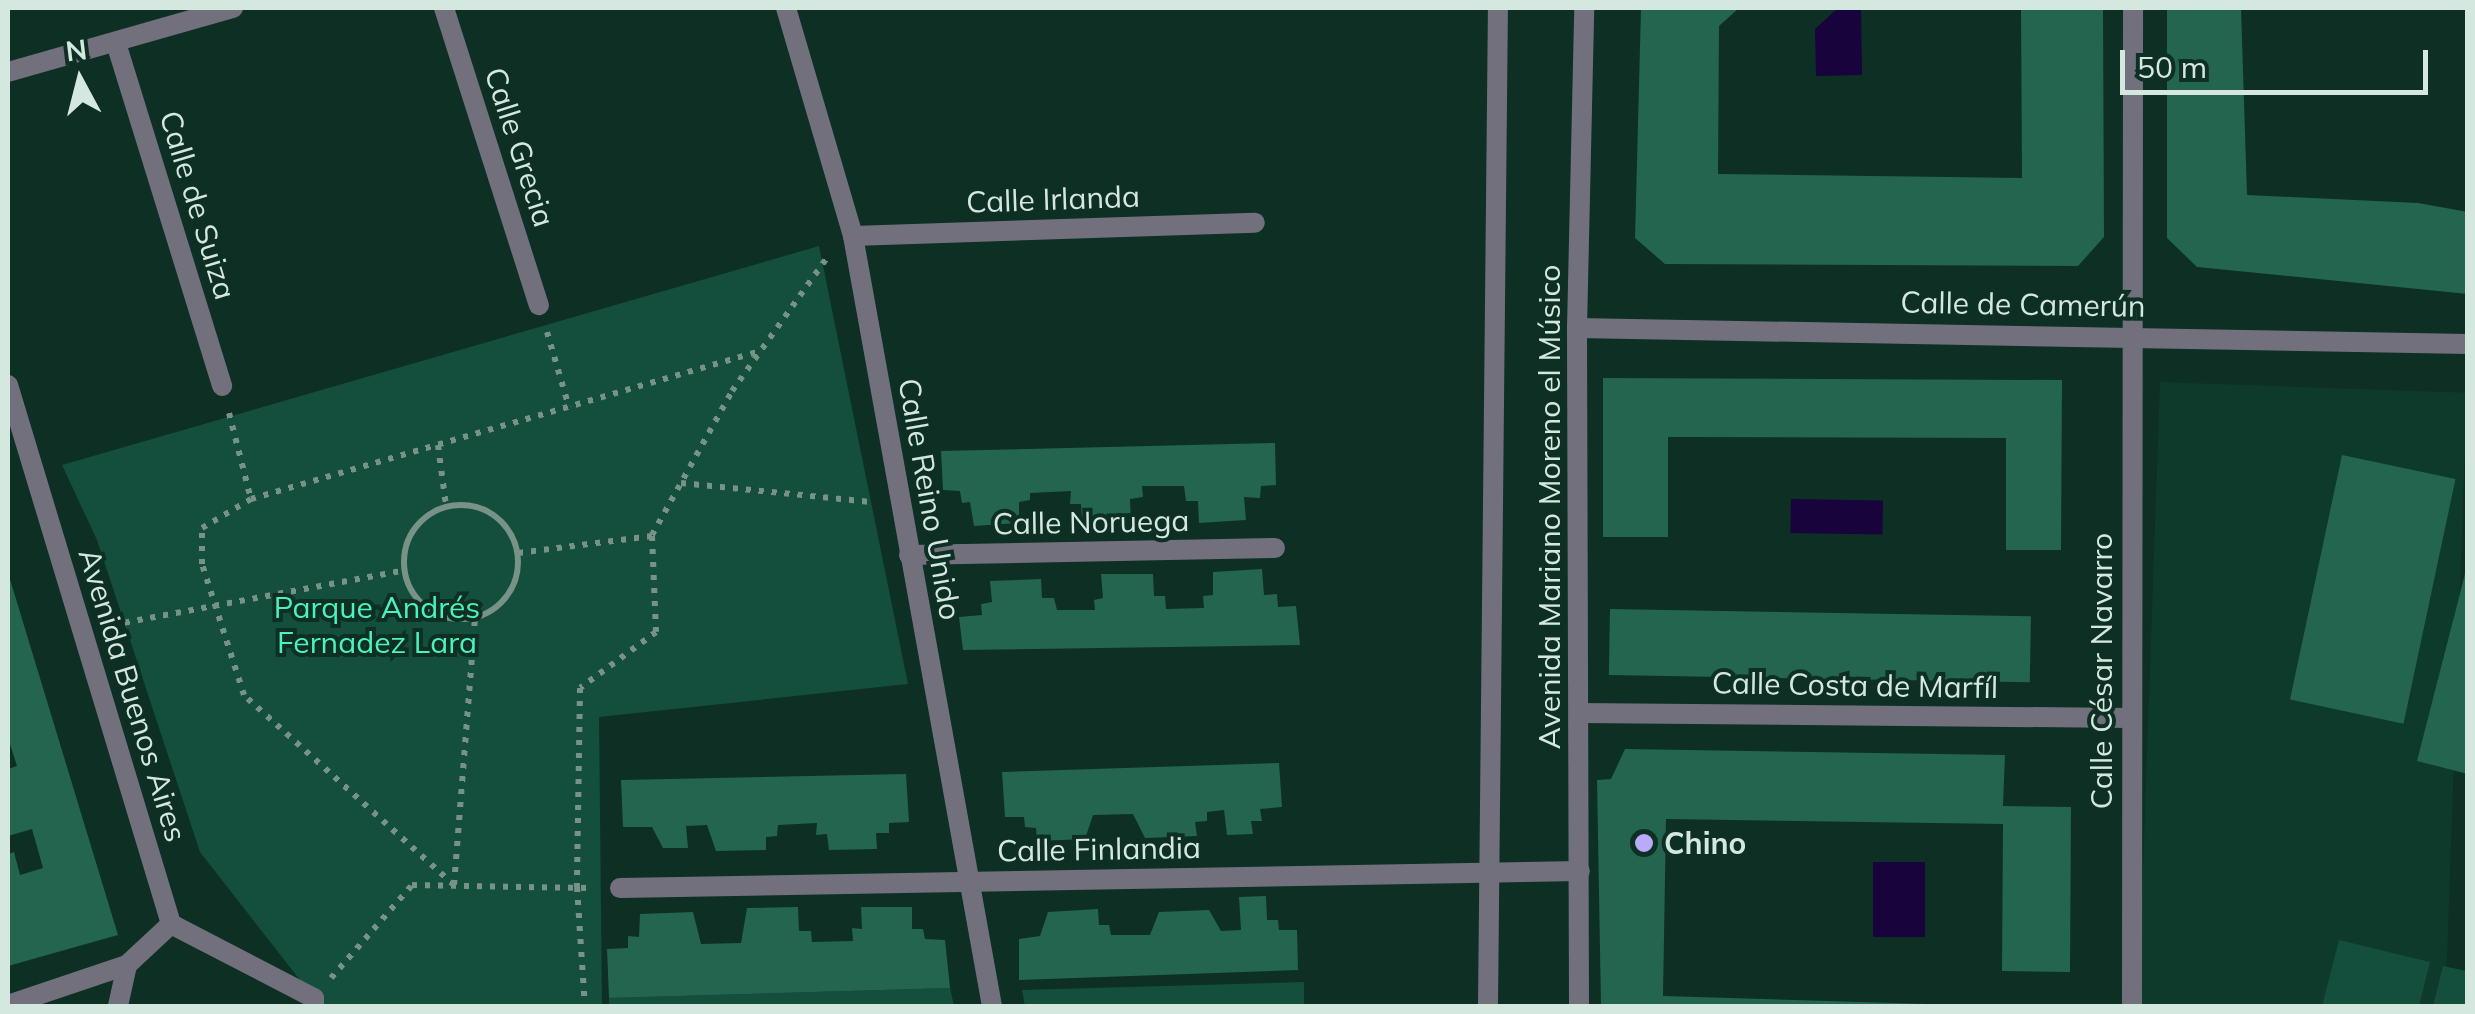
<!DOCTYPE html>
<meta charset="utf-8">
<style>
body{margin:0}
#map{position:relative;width:2475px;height:1014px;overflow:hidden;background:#0e2f24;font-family:Mulish,sans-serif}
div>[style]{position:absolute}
.built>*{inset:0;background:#0e3a2b;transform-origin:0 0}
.green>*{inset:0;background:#134f3c}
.water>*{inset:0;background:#18033d;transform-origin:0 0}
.building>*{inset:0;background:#24654f;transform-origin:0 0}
.path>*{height:6px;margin-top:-3px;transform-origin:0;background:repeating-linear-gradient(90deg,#789288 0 5px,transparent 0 13px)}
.path>.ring{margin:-3px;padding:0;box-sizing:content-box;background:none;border:6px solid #789288;border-radius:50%}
.lane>*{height:20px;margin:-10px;padding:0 10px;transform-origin:10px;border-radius:10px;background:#72707d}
.street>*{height:20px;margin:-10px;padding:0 10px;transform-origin:10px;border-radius:10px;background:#72707d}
.dots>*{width:28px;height:28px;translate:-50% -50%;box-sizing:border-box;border:5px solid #0e2f24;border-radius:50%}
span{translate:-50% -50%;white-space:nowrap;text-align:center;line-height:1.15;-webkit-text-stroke:8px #0e2f24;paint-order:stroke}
.street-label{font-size:30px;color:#d5e8df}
.park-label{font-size:30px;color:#4cf2bd}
.poi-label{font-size:30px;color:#d5e8df;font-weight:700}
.left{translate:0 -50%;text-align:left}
.frame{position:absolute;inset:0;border:10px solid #d5e8df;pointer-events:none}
.north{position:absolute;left:30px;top:30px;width:100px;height:100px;-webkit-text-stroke:8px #0e2f24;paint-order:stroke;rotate:353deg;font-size:28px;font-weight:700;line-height:40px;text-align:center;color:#d5e8df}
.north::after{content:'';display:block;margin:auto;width:35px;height:45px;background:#d5e8df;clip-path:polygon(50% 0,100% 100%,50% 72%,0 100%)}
.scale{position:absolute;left:2120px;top:50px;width:308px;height:45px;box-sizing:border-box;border:5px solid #d5e8df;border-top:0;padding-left:12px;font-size:30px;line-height:35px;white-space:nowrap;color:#d5e8df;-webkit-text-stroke:8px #0e2f24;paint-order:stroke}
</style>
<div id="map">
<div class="built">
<div style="left:2160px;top:382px;width:307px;height:624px;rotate:2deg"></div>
</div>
<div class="green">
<div style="clip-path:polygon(819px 246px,908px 684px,599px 717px,602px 1006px,328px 1006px,314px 998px,200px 852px,97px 540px,62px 465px)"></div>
<div style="clip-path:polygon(2339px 940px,2430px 962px,2419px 1006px,2322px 1006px)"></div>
<div style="clip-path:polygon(2443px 966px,2467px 971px,2467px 1006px,2433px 1006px)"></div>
<div style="clip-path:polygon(1304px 982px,1304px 1006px,1025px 1006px,1022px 990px)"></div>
<div style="clip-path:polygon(950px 988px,954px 1006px,609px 1006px,609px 998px)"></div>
</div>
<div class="water">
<div style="clip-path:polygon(1838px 8px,1861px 8px,1862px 75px,1816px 76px,1815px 29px)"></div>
<div style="left:1791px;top:499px;width:92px;height:34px;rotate:1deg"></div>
<div style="left:1873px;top:862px;width:52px;height:75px"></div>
</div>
<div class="building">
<div style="clip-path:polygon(1641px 8px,1739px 8px,1719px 26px,1718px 174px,2022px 178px,2021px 8px,2103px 8px,2104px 237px,2078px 266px,1665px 264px,1635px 238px)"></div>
<div style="clip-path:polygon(2167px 8px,2241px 8px,2247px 195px,2418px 203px,2468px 212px,2468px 294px,2197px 267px,2167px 238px)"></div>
<div style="clip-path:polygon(1603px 378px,2062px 380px,2061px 550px,2006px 550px,2006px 438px,1668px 437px,1668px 537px,1603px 537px)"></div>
<div style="clip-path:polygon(1275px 443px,1276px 485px,1261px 486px,1260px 498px,1244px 497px,1246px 520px,1199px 523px,1198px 501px,1186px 501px,1184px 486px,1142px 486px,1143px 497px,1130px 499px,1131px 523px,1082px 523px,1081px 504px,1070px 504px,1071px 491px,1030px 493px,1030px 500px,1019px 502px,1019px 523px,974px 526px,970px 502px,962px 503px,960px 491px,943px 490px,941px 451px)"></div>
<div style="left:2342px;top:455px;width:116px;height:250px;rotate:12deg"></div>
<div style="clip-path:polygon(1262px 569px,1264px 595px,1277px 594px,1278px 607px,1296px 606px,1300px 645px,963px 650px,959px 617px,982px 615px,981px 604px,992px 602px,990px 581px,1041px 579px,1042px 598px,1054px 598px,1057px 610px,1095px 610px,1094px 600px,1103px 598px,1101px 574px,1153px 574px,1154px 596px,1165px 596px,1166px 609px,1204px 608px,1203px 596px,1213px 595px,1213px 572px)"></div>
<div style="clip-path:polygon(2466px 570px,2468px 570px,2468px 774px,2417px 761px)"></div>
<div style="clip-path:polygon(9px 576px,118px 935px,8px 966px,8px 854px,14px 852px,20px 875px,43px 868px,32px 829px,8px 836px,8px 769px,17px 766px,8px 738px)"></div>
<div style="left:1610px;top:609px;width:421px;height:66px;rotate:1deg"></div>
<div style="clip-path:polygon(1625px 749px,2005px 755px,2003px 806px,2071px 807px,2070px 972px,2002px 971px,2003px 824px,1666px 819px,1663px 996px,1993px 1006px,1601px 1006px,1597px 780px,1611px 779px)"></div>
<div style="clip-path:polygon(1279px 763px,1282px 807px,1260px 809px,1262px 821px,1251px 821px,1253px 834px,1227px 835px,1224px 810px,1207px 812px,1207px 821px,1195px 822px,1197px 836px,1145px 838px,1133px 814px,1093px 815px,1085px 839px,1037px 841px,1036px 828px,1025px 827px,1024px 817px,1005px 817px,1002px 772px)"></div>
<div style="clip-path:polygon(906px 774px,909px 822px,889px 823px,889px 833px,876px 833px,877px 849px,829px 850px,827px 834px,816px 835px,817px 823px,778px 825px,777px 836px,766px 837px,766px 850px,716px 851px,707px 825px,686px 826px,688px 848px,663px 848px,652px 827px,623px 827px,621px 780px)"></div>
<div style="clip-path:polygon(1266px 896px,1267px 920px,1278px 920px,1279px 930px,1297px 930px,1298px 970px,1019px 980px,1019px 939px,1040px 936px,1048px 912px,1098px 909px,1099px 925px,1109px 925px,1111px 935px,1150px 935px,1159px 912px,1209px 910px,1221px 931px,1241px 930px,1239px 897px)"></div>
<div style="clip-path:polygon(798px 907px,799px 931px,811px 931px,812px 942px,853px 941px,852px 928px,862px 929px,861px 907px,912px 907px,912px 929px,923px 929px,925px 939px,945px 940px,950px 988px,609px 998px,607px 949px,628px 948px,628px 936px,639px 937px,640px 914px,693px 912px,701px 944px,741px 943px,747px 908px)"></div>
</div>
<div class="path">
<div style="left:547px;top:332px;width:78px;rotate:73.7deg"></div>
<div style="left:229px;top:413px;width:89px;rotate:75.7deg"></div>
<div style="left:438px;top:445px;width:62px;rotate:82.5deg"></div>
<div style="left:681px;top:483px;width:193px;rotate:5.7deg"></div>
<div class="ring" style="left:404px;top:505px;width:108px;height:108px"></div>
<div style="left:652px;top:535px;width:165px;rotate:-60.9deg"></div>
<div style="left:732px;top:391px;width:162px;rotate:-54.5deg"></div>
<div style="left:518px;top:553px;width:135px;rotate:-7.2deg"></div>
<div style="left:652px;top:536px;width:96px;rotate:87.6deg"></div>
<div style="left:656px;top:632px;width:94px;rotate:143.6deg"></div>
<div style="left:580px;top:688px;width:199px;rotate:90.9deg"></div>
<div style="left:577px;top:887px;width:119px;rotate:86.2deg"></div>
<div style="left:112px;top:625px;width:298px;rotate:-10.6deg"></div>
<div style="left:454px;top:885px;width:283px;rotate:-137.9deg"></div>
<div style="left:244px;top:695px;width:138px;rotate:-107.8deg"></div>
<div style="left:202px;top:564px;width:36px;rotate:-90deg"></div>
<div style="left:202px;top:528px;width:57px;rotate:-30.6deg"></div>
<div style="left:251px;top:499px;width:530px;rotate:-16.21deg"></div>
<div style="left:454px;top:885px;width:269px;rotate:-85.5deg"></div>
<div style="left:331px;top:978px;width:123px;rotate:-48.9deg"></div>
<div style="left:412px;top:885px;width:179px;rotate:1deg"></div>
</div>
<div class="lane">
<div style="left:1488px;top:1006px;width:998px;rotate:-89.43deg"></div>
</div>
<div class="street">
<div style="left:444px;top:8px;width:312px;rotate:72.3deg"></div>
<div style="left:786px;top:8px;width:238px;rotate:73.6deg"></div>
<div style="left:853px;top:236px;width:782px;rotate:79.77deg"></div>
<div style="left:116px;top:43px;width:359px;rotate:72.8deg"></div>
<div style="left:8px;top:72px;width:234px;rotate:-15.9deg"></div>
<div style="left:853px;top:236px;width:402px;rotate:-1.9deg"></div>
<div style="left:1577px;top:328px;width:891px;rotate:1.03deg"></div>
<div style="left:8px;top:385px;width:563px;rotate:73.17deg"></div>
<div style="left:171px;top:924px;width:60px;rotate:137deg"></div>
<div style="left:127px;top:965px;width:42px;rotate:102.4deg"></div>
<div style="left:909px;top:555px;width:366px;rotate:-1.1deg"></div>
<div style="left:1579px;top:713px;width:552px;rotate:0.52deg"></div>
<div style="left:620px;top:888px;width:960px;rotate:-1.01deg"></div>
<div style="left:171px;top:924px;width:161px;rotate:27.4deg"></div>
<div style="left:314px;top:998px;width:8px;rotate:90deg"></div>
<div style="left:8px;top:1005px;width:126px;rotate:-18.6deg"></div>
<div style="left:1579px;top:1006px;width:678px;rotate:-90.17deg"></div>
<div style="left:1577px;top:328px;width:320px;rotate:-88.7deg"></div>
<div style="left:2132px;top:1006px;width:998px;rotate:-89.94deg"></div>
</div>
<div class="dots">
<div style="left:1644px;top:843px;background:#b8abf7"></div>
</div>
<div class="street-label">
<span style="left:520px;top:147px;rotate:72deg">Calle Grecia</span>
<span style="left:1053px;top:199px;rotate:-2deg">Calle Irlanda</span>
<span style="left:198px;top:205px;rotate:73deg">Calle de Suiza</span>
<span style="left:2023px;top:304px;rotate:1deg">Calle de Camerún</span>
<span style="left:930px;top:499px;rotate:80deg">Calle Reino Unido</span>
<span style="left:1549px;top:507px;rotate:-90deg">Avenida Mariano Moreno el Músico</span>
<span style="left:1091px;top:522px;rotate:-1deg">Calle Noruega</span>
<span style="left:2101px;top:671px;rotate:-90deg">Calle César Navarro</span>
<span style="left:1855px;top:685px;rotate:1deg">Calle Costa de Marfíl</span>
<span style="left:133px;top:695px;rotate:73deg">Avenida Buenos Aires</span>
<span style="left:1099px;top:849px;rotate:-1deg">Calle Finlandia</span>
</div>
<div class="park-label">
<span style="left:377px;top:624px">Parque Andrés<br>Fernadez Lara</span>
</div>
<div class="poi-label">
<span class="left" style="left:1664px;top:843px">Chino</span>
</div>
<div class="frame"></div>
<div class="north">N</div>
<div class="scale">50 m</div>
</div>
